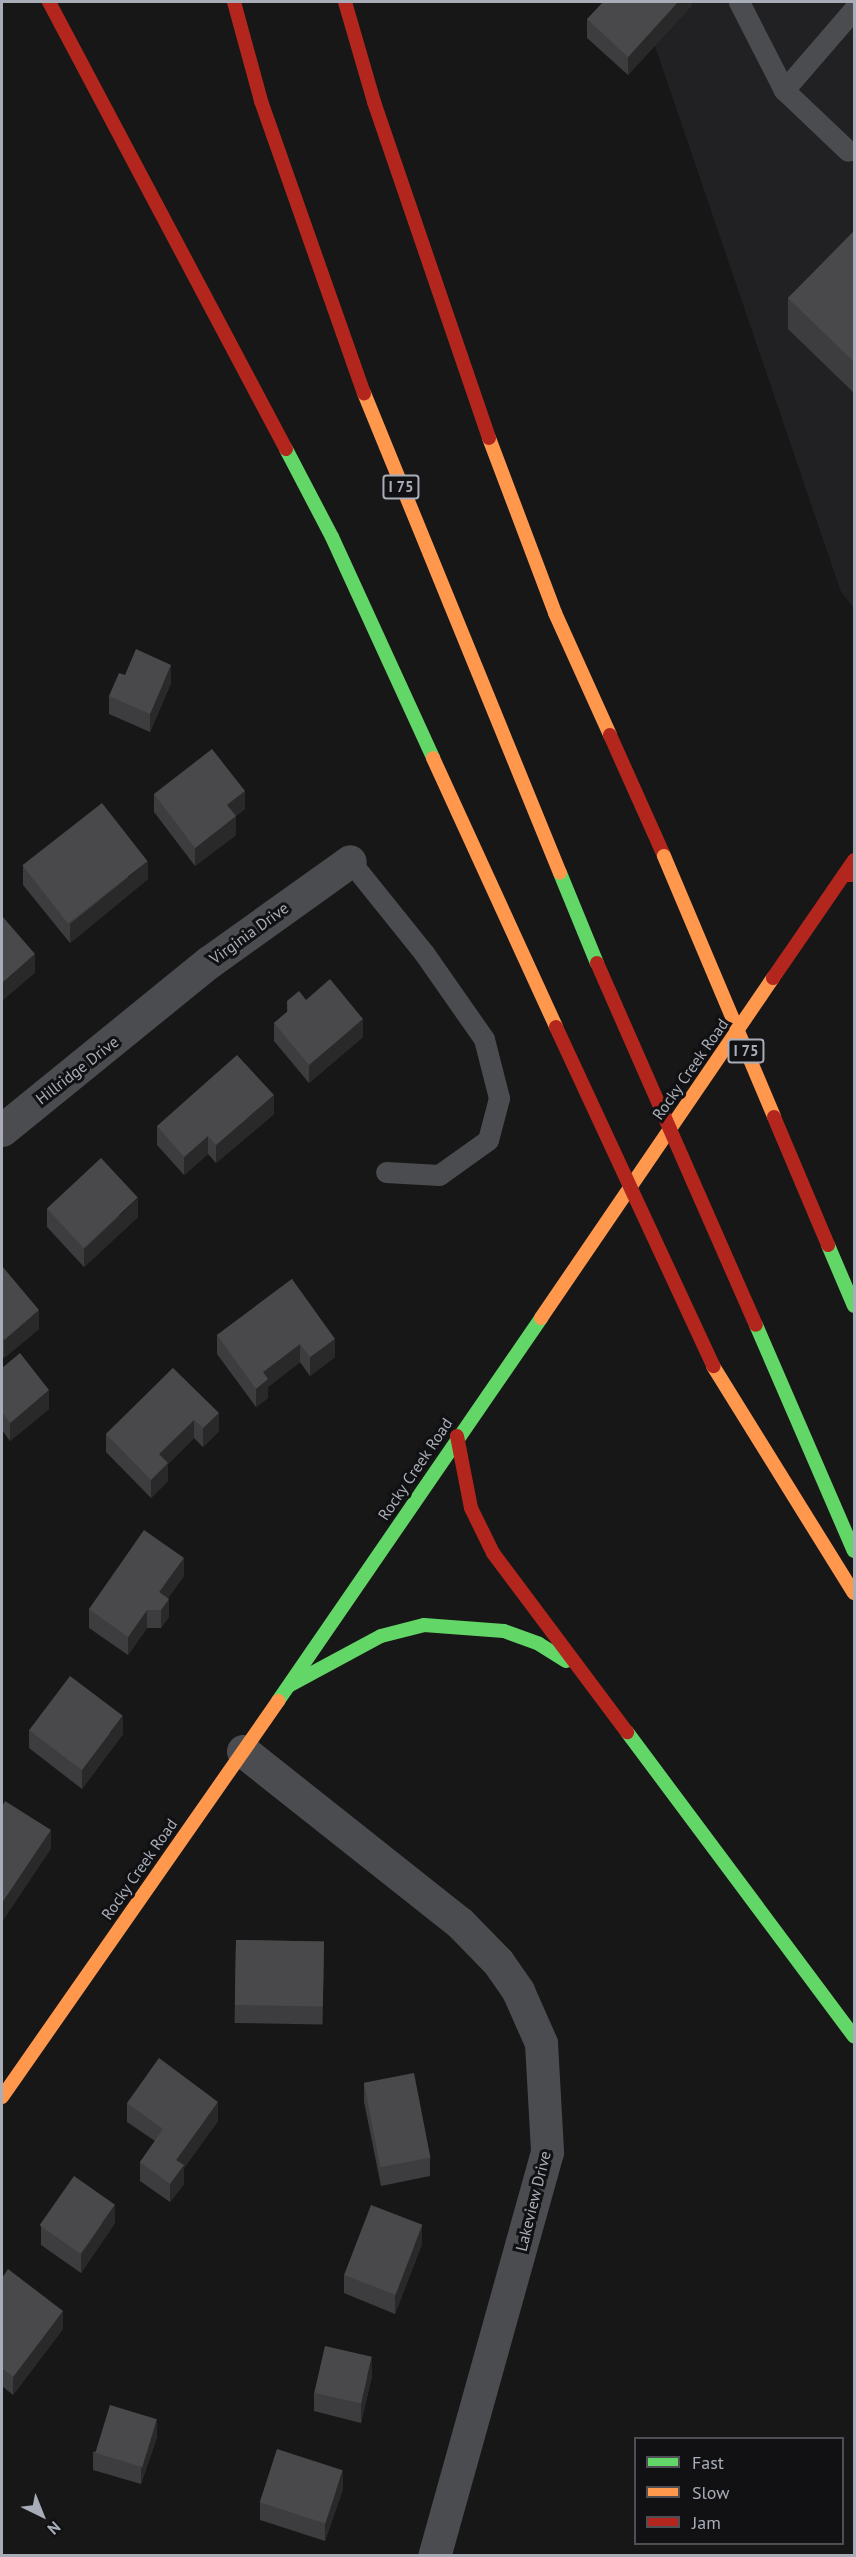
<!DOCTYPE html>
<style>
body{margin:0}
#map{position:relative;width:856px;height:2557px;overflow:hidden;background:#171717;font-family:"PT Sans",sans-serif}
div>[style]{position:absolute}
.built>*{inset:0;background:#212123}
.lane>*{height:21px;margin:-10.5px;padding:0 10.5px;transform-origin:10.5px;border-radius:10.5px;background:#4b4c50}
.street>*{height:33px;margin:-16.5px;padding:0 16.5px;transform-origin:16.5px;border-radius:16.5px;background:#4b4c50}
.fast>*{height:14px;margin:-7px;padding:0 7px;transform-origin:7px;border-radius:7px;background:#63d668}
.slow>*{height:14px;margin:-7px;padding:0 7px;transform-origin:7px;border-radius:7px;background:#ff974d}
.jam>*{height:14px;margin:-7px;padding:0 7px;transform-origin:7px;border-radius:7px;background:#b3261e}
.slow-bridge>*{height:14px;margin:-7px;padding:0 7px;transform-origin:7px;border-radius:7px;background:#ff974d}
.jam-bridge>*{height:14px;margin:-7px;padding:0 7px;transform-origin:7px;border-radius:7px;background:#b3261e}
.wall>*{inset:0;background:#3d3d3f;transform-origin:0 0}
.shaded-wall>*{inset:0;background:#29292a}
.building>*{inset:0;background:#49494c;transform-origin:0 0}
span{translate:-50% -50%;white-space:nowrap;text-align:center;line-height:1.15;-webkit-text-stroke:6px #111113;paint-order:stroke}
.shield-label span{padding:2px 4px;background:#111113;border:2px solid;border-radius:4px;-webkit-text-stroke-width:0}
.shield-label{font-size:15px;color:#a8adb8;font-weight:700}
.street-label{font-size:16px;color:#a8adb8}
.frame{position:absolute;inset:0;border:3px solid #a8adb8;pointer-events:none}
.legend{position:absolute;left:634px;top:2437px;width:210px;height:108px;box-sizing:border-box;background:#111113;border:2px solid #4d4f55;margin:0;padding:8px 10px;list-style:none;font-size:18px;color:#a8adb8}
.legend li{display:flex;align-items:center;gap:12px;height:30px}
.legend b{width:30px;border:2px solid #4d4f55}
.north{position:absolute;left:12px;top:2485px;width:60px;height:60px;-webkit-text-stroke:4px #111113;paint-order:stroke;rotate:137deg;font-size:16px;font-weight:700;line-height:24px;text-align:center;color:#a8adb8}
.north::after{content:'';display:block;margin:auto;width:21px;height:27px;background:#a8adb8;clip-path:polygon(50% 0,100% 100%,50% 72%,0 100%)}
</style>
<div id="map">
<div class="built">
<div style="clip-path:polygon(640px 2px,854px 2px,854px 608px,841px 592px)"></div>
</div>
<div class="lane">
<div style="left:739px;top:2px;width:99px;rotate:62.9deg"></div>
<div style="left:784px;top:90px;width:107px;rotate:-49.2deg"></div>
<div style="left:784px;top:90px;width:88px;rotate:43.6deg"></div>
<div style="left:350px;top:861px;width:118px;rotate:51.2deg"></div>
<div style="left:424px;top:953px;width:105px;rotate:55.1deg"></div>
<div style="left:484px;top:1039px;width:61px;rotate:75.7deg"></div>
<div style="left:499px;top:1098px;width:43px;rotate:104.7deg"></div>
<div style="left:488px;top:1140px;width:60px;rotate:144.5deg"></div>
<div style="left:439px;top:1175px;width:53px;rotate:-176.8deg"></div>
</div>
<div class="street">
<div style="left:2px;top:1130px;width:267px;rotate:-39.1deg"></div>
<div style="left:209px;top:962px;width:173px;rotate:-35.6deg"></div>
<div style="left:243px;top:1751px;width:277px;rotate:38.4deg"></div>
<div style="left:460px;top:1923px;width:54px;rotate:45.7deg"></div>
<div style="left:498px;top:1962px;width:35px;rotate:55deg"></div>
<div style="left:518px;top:1991px;width:57px;rotate:66.1deg"></div>
<div style="left:541px;top:2043px;width:109px;rotate:86.8deg"></div>
<div style="left:547px;top:2152px;width:420px;rotate:105.6deg"></div>
</div>
<div class="fast">
<div style="left:286px;top:449px;width:99px;rotate:62.4deg"></div>
<div style="left:332px;top:537px;width:243px;rotate:65.4deg"></div>
<div style="left:560px;top:873px;width:97px;rotate:67.7deg"></div>
<div style="left:828px;top:1245px;width:66px;rotate:66.9deg"></div>
<div style="left:756px;top:1325px;width:246px;rotate:66.6deg"></div>
<div style="left:290px;top:1685px;width:103px;rotate:-28.3deg"></div>
<div style="left:381px;top:1636px;width:44px;rotate:-14.3deg"></div>
<div style="left:424px;top:1625px;width:80px;rotate:4.3deg"></div>
<div style="left:504px;top:1631px;width:37px;rotate:20deg"></div>
<div style="left:539px;top:1644px;width:32px;rotate:32deg"></div>
<div style="left:278px;top:1701px;width:465px;rotate:-55.5deg"></div>
<div style="left:627px;top:1732px;width:380px;rotate:53.3deg"></div>
</div>
<div class="slow">
<div style="left:364px;top:393px;width:518px;rotate:67.79deg"></div>
<div style="left:489px;top:438px;width:187px;rotate:69.3deg"></div>
<div style="left:555px;top:613px;width:134px;rotate:65.7deg"></div>
<div style="left:433px;top:758px;width:296px;rotate:65.4deg"></div>
<div style="left:541px;top:1318px;width:412px;rotate:-55.7deg"></div>
<div style="left:713px;top:1366px;width:267px;rotate:58.2deg"></div>
<div style="left:2px;top:2097px;width:483px;rotate:-55.1deg"></div>
</div>
<div class="jam">
<div style="left:49px;top:2px;width:506px;rotate:62.07deg"></div>
<div style="left:234px;top:2px;width:103px;rotate:74.7deg"></div>
<div style="left:261px;top:101px;width:310px;rotate:70.6deg"></div>
<div style="left:345px;top:2px;width:104px;rotate:73.8deg"></div>
<div style="left:374px;top:102px;width:355px;rotate:71.1deg"></div>
<div style="left:610px;top:735px;width:133px;rotate:65.9deg"></div>
<div style="left:844px;top:875px;width:10px"></div>
<div style="left:773px;top:978px;width:143px;rotate:-55.5deg"></div>
<div style="left:457px;top:1436px;width:73px;rotate:79deg"></div>
<div style="left:471px;top:1508px;width:50px;rotate:63.9deg"></div>
<div style="left:493px;top:1553px;width:224px;rotate:53.2deg"></div>
</div>
<div class="slow-bridge">
<div style="left:664px;top:856px;width:283px;rotate:67.1deg"></div>
</div>
<div class="jam-bridge">
<div style="left:597px;top:963px;width:395px;rotate:66.3deg"></div>
<div style="left:556px;top:1027px;width:374px;rotate:65.1deg"></div>
<div style="left:774px;top:1117px;width:139px;rotate:67.1deg"></div>
</div>
<div class="wall">
<div style="clip-path:polygon(692px 2px,692px 5px,628px 75px,587px 38px,587px 19px)"></div>
<div style="clip-path:polygon(855px 230px,855px 394px,788px 329px,788px 298px)"></div>
<div style="clip-path:polygon(125px 675px,171px 683px,150px 732px,109px 714px,109px 696px)"></div>
<div style="clip-path:polygon(154px 794px,245px 809px,236px 816px,236px 835px,195px 866px,154px 812px)"></div>
<div style="clip-path:polygon(23px 866px,148px 879px,70px 943px,23px 885px)"></div>
<div style="clip-path:polygon(306px 1000px,363px 1037px,309px 1083px,274px 1041px,274px 1023px,287px 1012px,287px 1001px)"></div>
<div style="clip-path:polygon(274px 1114px,216px 1163px,208px 1154px,184px 1175px,157px 1145px,157px 1126px)"></div>
<div style="clip-path:polygon(47px 1209px,138px 1217px,84px 1267px,47px 1227px)"></div>
<div style="clip-path:polygon(2px 1266px,39px 1329px,4px 1358px,2px 1355px)"></div>
<div style="clip-path:polygon(292px 1279px,335px 1357px,310px 1376px,300px 1362px,268px 1387px,268px 1398px,256px 1407px,217px 1354px,217px 1335px)"></div>
<div style="clip-path:polygon(2px 1368px,49px 1409px,10px 1441px,2px 1430px)"></div>
<div style="clip-path:polygon(173px 1368px,219px 1431px,203px 1447px,194px 1438px,168px 1464px,168px 1481px,151px 1498px,106px 1452px,106px 1434px)"></div>
<div style="clip-path:polygon(184px 1576px,168px 1598px,169px 1617px,161px 1628px,147px 1628px,128px 1655px,89px 1628px,89px 1609px)"></div>
<div style="clip-path:polygon(29px 1730px,123px 1734px,82px 1789px,29px 1748px)"></div>
<div style="left:236px;top:1940px;width:88px;height:83px;rotate:1deg"></div>
<div style="clip-path:polygon(364px 2083px,430px 2157px,430px 2176px,381px 2186px,364px 2102px)"></div>
<div style="clip-path:polygon(127px 2103px,218px 2121px,184px 2168px,184px 2184px,170px 2202px,140px 2181px,140px 2162px,155px 2141px,127px 2122px)"></div>
<div style="clip-path:polygon(115px 2223px,81px 2273px,41px 2245px,41px 2226px)"></div>
<div style="clip-path:polygon(422px 2244px,395px 2314px,344px 2293px,344px 2275px)"></div>
<div style="clip-path:polygon(2px 2278px,63px 2329px,13px 2395px,2px 2386px)"></div>
<div style="clip-path:polygon(372px 2376px,361px 2423px,314px 2411px,314px 2393px)"></div>
<div style="clip-path:polygon(157px 2437px,141px 2484px,93px 2470px,93px 2452px)"></div>
<div style="clip-path:polygon(343px 2489px,325px 2541px,260px 2520px,260px 2502px)"></div>
</div>
<div class="shaded-wall">
<div style="clip-path:polygon(678px 2px,692px 2px,692px 5px,628px 75px,628px 57px)"></div>
<div style="clip-path:polygon(171px 665px,171px 683px,150px 732px,150px 714px)"></div>
<div style="clip-path:polygon(245px 791px,245px 809px,227px 823px,227px 805px)"></div>
<div style="clip-path:polygon(236px 816px,236px 835px,195px 866px,195px 848px)"></div>
<div style="clip-path:polygon(148px 861px,148px 879px,70px 943px,70px 924px)"></div>
<div style="clip-path:polygon(35px 954px,35px 973px,2px 1001px,2px 983px)"></div>
<div style="clip-path:polygon(363px 1019px,363px 1037px,309px 1083px,309px 1065px)"></div>
<div style="clip-path:polygon(274px 1095px,274px 1114px,216px 1163px,216px 1145px)"></div>
<div style="clip-path:polygon(208px 1136px,208px 1154px,184px 1175px,184px 1157px)"></div>
<div style="clip-path:polygon(138px 1198px,138px 1217px,84px 1267px,84px 1249px)"></div>
<div style="clip-path:polygon(39px 1310px,39px 1329px,4px 1358px,4px 1340px)"></div>
<div style="clip-path:polygon(335px 1339px,335px 1357px,310px 1376px,310px 1357px)"></div>
<div style="clip-path:polygon(300px 1344px,300px 1362px,268px 1387px,268px 1398px,256px 1407px,256px 1389px,263px 1372px)"></div>
<div style="clip-path:polygon(49px 1390px,49px 1409px,10px 1441px,10px 1423px)"></div>
<div style="clip-path:polygon(219px 1413px,219px 1431px,203px 1447px,203px 1428px)"></div>
<div style="clip-path:polygon(194px 1420px,194px 1438px,168px 1464px,168px 1481px,151px 1498px,151px 1480px,159px 1454px)"></div>
<div style="clip-path:polygon(184px 1558px,184px 1576px,159px 1611px,159px 1592px)"></div>
<div style="clip-path:polygon(169px 1599px,169px 1617px,161px 1628px,161px 1610px)"></div>
<div style="clip-path:polygon(147px 1610px,147px 1628px,128px 1655px,128px 1637px)"></div>
<div style="clip-path:polygon(123px 1716px,123px 1734px,82px 1789px,82px 1770px)"></div>
<div style="clip-path:polygon(51px 1830px,51px 1849px,2px 1922px,2px 1903px)"></div>
<div style="clip-path:polygon(218px 2102px,218px 2121px,184px 2168px,184px 2184px,170px 2202px,170px 2184px,176px 2160px)"></div>
<div style="clip-path:polygon(115px 2205px,115px 2223px,81px 2273px,81px 2254px)"></div>
<div style="clip-path:polygon(422px 2225px,422px 2244px,395px 2314px,395px 2295px)"></div>
<div style="clip-path:polygon(63px 2311px,63px 2329px,13px 2395px,13px 2377px)"></div>
<div style="clip-path:polygon(372px 2357px,372px 2376px,361px 2423px,361px 2404px)"></div>
<div style="clip-path:polygon(157px 2419px,157px 2437px,141px 2484px,141px 2466px)"></div>
<div style="clip-path:polygon(343px 2470px,343px 2489px,325px 2541px,325px 2523px)"></div>
</div>
<div class="building">
<div style="clip-path:polygon(603px 2px,678px 2px,628px 57px,587px 19px)"></div>
<div style="clip-path:polygon(855px 230px,855px 363px,788px 298px)"></div>
<div style="clip-path:polygon(136px 649px,171px 665px,150px 714px,109px 696px,119px 673px,125px 675px)"></div>
<div style="clip-path:polygon(212px 749px,245px 791px,227px 805px,236px 816px,195px 848px,154px 794px)"></div>
<div style="left:102px;top:803px;width:74px;height:101px;rotate:52deg"></div>
<div style="clip-path:polygon(2px 916px,35px 954px,2px 983px)"></div>
<div style="clip-path:polygon(330px 979px,363px 1019px,309px 1065px,274px 1023px,288px 1011px,287px 1001px,299px 991px,306px 1000px)"></div>
<div style="clip-path:polygon(237px 1055px,274px 1095px,216px 1145px,208px 1136px,184px 1157px,157px 1126px)"></div>
<div style="left:101px;top:1158px;width:54px;height:74px;rotate:47deg"></div>
<div style="clip-path:polygon(2px 1266px,39px 1310px,4px 1340px,2px 1337px)"></div>
<div style="clip-path:polygon(292px 1279px,335px 1339px,310px 1357px,300px 1344px,263px 1372px,268px 1379px,256px 1389px,217px 1335px)"></div>
<div style="clip-path:polygon(20px 1353px,49px 1390px,10px 1423px,2px 1412px,2px 1368px)"></div>
<div style="clip-path:polygon(173px 1368px,219px 1413px,203px 1428px,194px 1420px,159px 1454px,168px 1463px,151px 1480px,106px 1434px)"></div>
<div style="clip-path:polygon(144px 1530px,184px 1558px,159px 1592px,169px 1599px,161px 1610px,147px 1610px,128px 1637px,89px 1609px)"></div>
<div style="left:70px;top:1676px;width:66px;height:68px;rotate:37deg"></div>
<div style="clip-path:polygon(5px 1801px,51px 1830px,2px 1903px,2px 1807px)"></div>
<div style="left:236px;top:1940px;width:88px;height:65px;rotate:1deg"></div>
<div style="clip-path:polygon(159px 2058px,218px 2102px,176px 2160px,184px 2165px,170px 2184px,140px 2162px,163px 2129px,127px 2103px)"></div>
<div style="left:414px;top:2073px;width:86px;height:51px;rotate:79deg"></div>
<div style="left:74px;top:2176px;width:50px;height:60px;rotate:35deg"></div>
<div style="left:371px;top:2205px;width:55px;height:75px;rotate:21deg"></div>
<div style="clip-path:polygon(8px 2269px,63px 2311px,13px 2377px,2px 2368px,2px 2278px)"></div>
<div style="left:325px;top:2346px;width:48px;height:48px;rotate:13deg"></div>
<div style="left:110px;top:2405px;width:49px;height:50px;rotate:17deg"></div>
<div style="left:277px;top:2449px;width:69px;height:56px;rotate:18deg"></div>
</div>
<div class="shield-label">
<span style="left:401px;top:487px">I 75</span>
<span style="left:746px;top:1051px">I 75</span>
</div>
<div class="street-label">
<span style="left:249px;top:933px;rotate:-36deg">Virginia Drive</span>
<span style="left:690px;top:1069px;rotate:-55deg">Rocky Creek Road</span>
<span style="left:77px;top:1070px;rotate:-38deg">Hillridge Drive</span>
<span style="left:415px;top:1469px;rotate:-56deg">Rocky Creek Road</span>
<span style="left:139px;top:1869px;rotate:-55deg">Rocky Creek Road</span>
<span style="left:533px;top:2201px;rotate:-76deg">Lakeview Drive</span>
</div>
<div class="frame"></div>
<ul class="legend">
<li><b style="height:8px;background:#63d668"></b>Fast</li>
<li><b style="height:8px;background:#ff974d"></b>Slow</li>
<li><b style="height:8px;background:#b3261e"></b>Jam</li>
</ul>
<div class="north">N</div>
</div>
